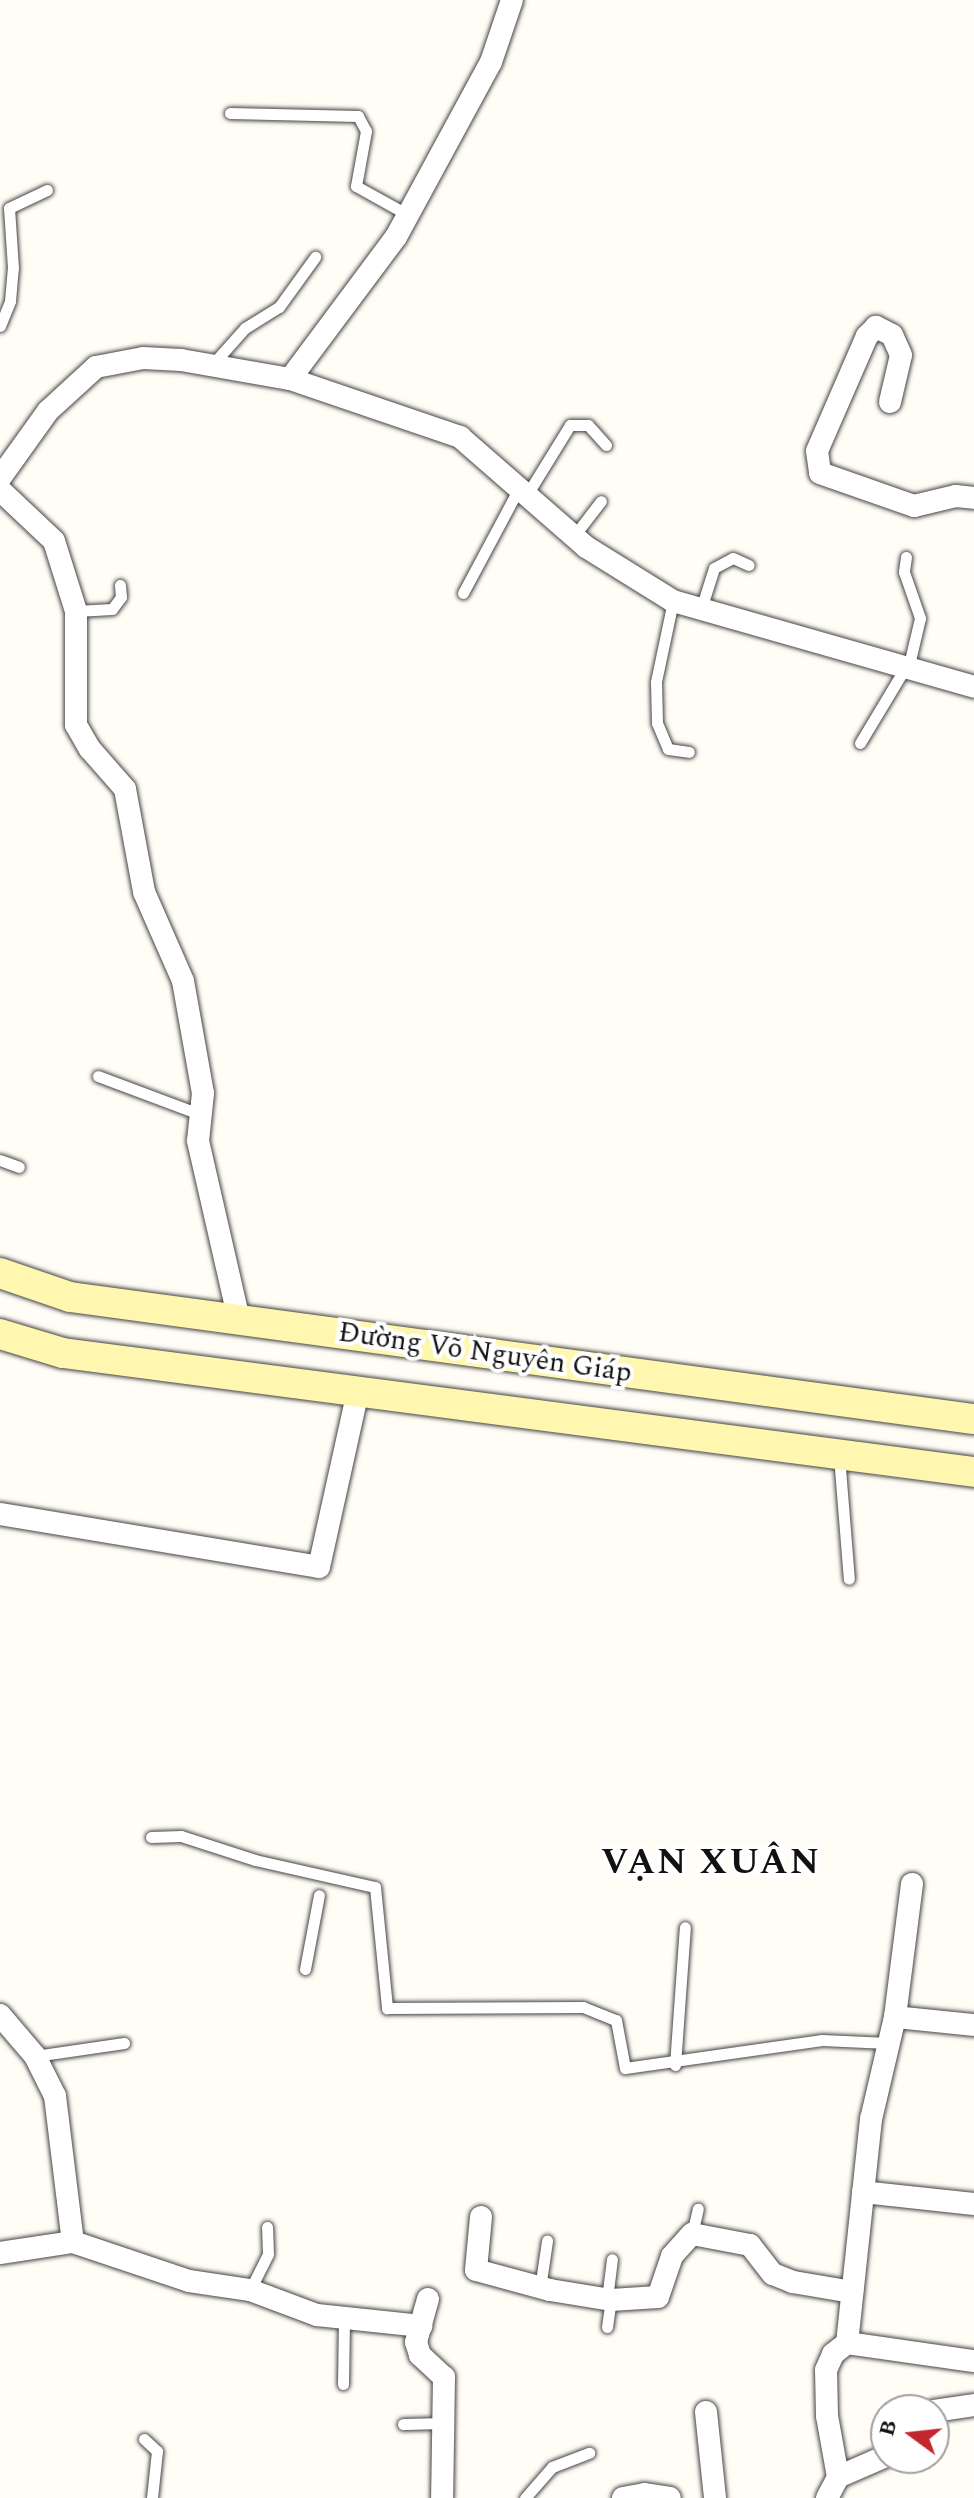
<!DOCTYPE html>
<meta charset="utf-8">
<style>
body{margin:0}
#map{position:relative;width:974px;height:2498px;overflow:hidden;background:#fffdf5;font-family:Spectral,serif}
div>[style]{position:absolute}
.roads{filter:drop-shadow(0 0 2px #444) drop-shadow(0 0 2px #444)}
.lane>*{height:11px;margin:-5.5px;padding:0 5.5px;transform-origin:5.5px;border-radius:5.5px;background:#fff}
.street>*{height:22px;margin:-11px;padding:0 11px;transform-origin:11px;border-radius:11px;background:#fff}
.secondary>*{height:30px;margin:-15px;padding:0 15px;transform-origin:15px;border-radius:15px;background:#fff6b0}
span{translate:-50% -50%;white-space:nowrap;text-align:center;line-height:1.15;-webkit-text-stroke:8px #fff;paint-order:stroke}
.street-label{font-size:28px;color:#111}
.district-label{font-size:36px;color:#111;font-weight:700;letter-spacing:2px}
.north{position:absolute;left:870px;top:2394px;width:80px;height:80px;box-sizing:border-box;background:#fff;border:2px solid #a0a0a0;border-radius:50%;rotate:285deg;font-size:22px;font-weight:700;line-height:32px;text-align:center;color:#111}
.north::after{content:'';display:block;margin:auto;width:28px;height:36px;background:#c4262e;clip-path:polygon(50% 0,100% 100%,50% 72%,0 100%)}
</style>
<div id="map">
<div class="roads">
<div class="lane">
<div style="left:230px;top:113px;width:128px;rotate:1.3deg"></div>
<div style="left:358px;top:116px;width:17px;rotate:62deg"></div>
<div style="left:366px;top:131px;width:56px;rotate:100.3deg"></div>
<div style="left:356px;top:186px;width:60px;rotate:29.1deg"></div>
<div style="left:0;top:326px;width:27px;rotate:-68deg"></div>
<div style="left:10px;top:301px;width:33px;rotate:-85deg"></div>
<div style="left:13px;top:268px;width:60px;rotate:-93.8deg"></div>
<div style="left:9px;top:208px;width:42px;rotate:-25.3deg"></div>
<div style="left:212px;top:365px;width:50px;rotate:-48.3deg"></div>
<div style="left:245px;top:328px;width:40px;rotate:-32deg"></div>
<div style="left:279px;top:307px;width:62px;rotate:-54.2deg"></div>
<div style="left:528px;top:493px;width:80px;rotate:-58.3deg"></div>
<div style="left:570px;top:425px;width:18px"></div>
<div style="left:588px;top:425px;width:27px;rotate:48deg"></div>
<div style="left:574px;top:536px;width:44px;rotate:-52.4deg"></div>
<div style="left:906px;top:557px;width:15px;rotate:98deg"></div>
<div style="left:904px;top:572px;width:49px;rotate:70.8deg"></div>
<div style="left:920px;top:618px;width:52px;rotate:103.2deg"></div>
<div style="left:463px;top:593px;width:119px;rotate:-61.9deg"></div>
<div style="left:673px;top:601px;width:83px;rotate:101.9deg"></div>
<div style="left:656px;top:682px;width:41px;rotate:88.6deg"></div>
<div style="left:657px;top:723px;width:28px;rotate:67deg"></div>
<div style="left:668px;top:749px;width:21px;rotate:8deg"></div>
<div style="left:701px;top:609px;width:43px;rotate:-72.4deg"></div>
<div style="left:714px;top:568px;width:21px;rotate:-28deg"></div>
<div style="left:733px;top:558px;width:17px;rotate:24deg"></div>
<div style="left:76px;top:611px;width:36px;rotate:-3deg"></div>
<div style="left:112px;top:609px;width:15px;rotate:-53deg"></div>
<div style="left:121px;top:597px;width:12px;rotate:-95deg"></div>
<div style="left:860px;top:743px;width:87px;rotate:-59deg"></div>
<div style="left:98px;top:1076px;width:108px;rotate:20.6deg"></div>
<div style="left:0;top:1160px;width:20px;rotate:20deg"></div>
<div style="left:839px;top:1456px;width:123px;rotate:85.4deg"></div>
<div style="left:151px;top:1837px;width:30px;rotate:-2deg"></div>
<div style="left:181px;top:1836px;width:78px;rotate:18deg"></div>
<div style="left:255px;top:1860px;width:123px;rotate:12.7deg"></div>
<div style="left:375px;top:1887px;width:122px;rotate:84.3deg"></div>
<div style="left:387px;top:2008px;width:196px;rotate:-0.3deg"></div>
<div style="left:583px;top:2007px;width:35px;rotate:22deg"></div>
<div style="left:616px;top:2020px;width:49px;rotate:79.4deg"></div>
<div style="left:625px;top:2068px;width:199px;rotate:-8.1deg"></div>
<div style="left:822px;top:2040px;width:66px;rotate:2.6deg"></div>
<div style="left:305px;top:1969px;width:75px;rotate:-79.3deg"></div>
<div style="left:35px;top:2056px;width:90px;rotate:-8.3deg"></div>
<div style="left:675px;top:2065px;width:138px;rotate:-85.9deg"></div>
<div style="left:692px;top:2234px;width:26px;rotate:-77deg"></div>
<div style="left:540px;top:2288px;width:48px;rotate:-81.5deg"></div>
<div style="left:250px;top:2290px;width:40px;rotate:-63.4deg"></div>
<div style="left:268px;top:2254px;width:27px;rotate:-92deg"></div>
<div style="left:607px;top:2299px;width:40px;rotate:-82.9deg"></div>
<div style="left:607px;top:2327px;width:27px;rotate:-82deg"></div>
<div style="left:343px;top:2384px;width:64px;rotate:-89.1deg"></div>
<div style="left:403px;top:2424px;width:42px;rotate:-1.4deg"></div>
<div style="left:144px;top:2439px;width:18px;rotate:43deg"></div>
<div style="left:157px;top:2451px;width:47px;rotate:96.1deg"></div>
<div style="left:525px;top:2498px;width:41px;rotate:-48.9deg"></div>
<div style="left:552px;top:2467px;width:40px;rotate:-21deg"></div>
</div>
<div class="street">
<div style="left:290px;top:379px;width:177px;rotate:-53.3deg"></div>
<div style="left:396px;top:237px;width:199px;rotate:-61.5deg"></div>
<div style="left:491px;top:62px;width:65px;rotate:-71.3deg"></div>
<div style="left:890px;top:402px;width:48px;rotate:-76.8deg"></div>
<div style="left:901px;top:355px;width:22px;rotate:-114deg"></div>
<div style="left:892px;top:335px;width:18px;rotate:-153deg"></div>
<div style="left:876px;top:327px;width:13px;rotate:135deg"></div>
<div style="left:867px;top:336px;width:125px;rotate:113.5deg"></div>
<div style="left:817px;top:451px;width:22px;rotate:82deg"></div>
<div style="left:820px;top:473px;width:100px;rotate:19.3deg"></div>
<div style="left:914px;top:506px;width:43px;rotate:-13.4deg"></div>
<div style="left:956px;top:496px;width:18px;rotate:6deg"></div>
<div style="left:0;top:478px;width:82px;rotate:-54.4deg"></div>
<div style="left:48px;top:411px;width:65px;rotate:-42.5deg"></div>
<div style="left:96px;top:367px;width:48px;rotate:-10.8deg"></div>
<div style="left:143px;top:358px;width:38px;rotate:3deg"></div>
<div style="left:181px;top:360px;width:111px;rotate:9.9deg"></div>
<div style="left:290px;top:379px;width:180px;rotate:18.8deg"></div>
<div style="left:460px;top:437px;width:167px;rotate:41.1deg"></div>
<div style="left:586px;top:547px;width:102px;rotate:31.8deg"></div>
<div style="left:673px;top:601px;width:313px;rotate:15.9deg"></div>
<div style="left:0;top:490px;width:74px;rotate:43.4deg"></div>
<div style="left:54px;top:541px;width:73px;rotate:72.6deg"></div>
<div style="left:76px;top:611px;width:114px;rotate:90deg"></div>
<div style="left:76px;top:725px;width:28px;rotate:60deg"></div>
<div style="left:90px;top:749px;width:53px;rotate:48.8deg"></div>
<div style="left:125px;top:789px;width:105px;rotate:79.5deg"></div>
<div style="left:144px;top:892px;width:97px;rotate:66.3deg"></div>
<div style="left:183px;top:981px;width:114px;rotate:79.9deg"></div>
<div style="left:203px;top:1093px;width:48px;rotate:95.9deg"></div>
<div style="left:198px;top:1141px;width:184px;rotate:77.1deg"></div>
<div style="left:0;top:1514px;width:323px;rotate:9.4deg"></div>
<div style="left:319px;top:1567px;width:180px;rotate:-77.5deg"></div>
<div style="left:912px;top:1884px;width:134px;rotate:97.3deg"></div>
<div style="left:895px;top:2017px;width:105px;rotate:103.2deg"></div>
<div style="left:871px;top:2119px;width:225px;rotate:96.1deg"></div>
<div style="left:847px;top:2343px;width:128px;rotate:8.1deg"></div>
<div style="left:0;top:2015px;width:54px;rotate:49.5deg"></div>
<div style="left:35px;top:2056px;width:45px;rotate:63.4deg"></div>
<div style="left:55px;top:2096px;width:147px;rotate:83deg"></div>
<div style="left:895px;top:2017px;width:79px;rotate:5.8deg"></div>
<div style="left:863px;top:2192px;width:112px;rotate:6.2deg"></div>
<div style="left:481px;top:2217px;width:53px;rotate:95.4deg"></div>
<div style="left:476px;top:2270px;width:77px;rotate:15.1deg"></div>
<div style="left:550px;top:2290px;width:62px;rotate:9.3deg"></div>
<div style="left:611px;top:2300px;width:47px;rotate:-3.7deg"></div>
<div style="left:658px;top:2297px;width:43px;rotate:-71.1deg"></div>
<div style="left:672px;top:2256px;width:30px;rotate:-48deg"></div>
<div style="left:692px;top:2234px;width:59px;rotate:10.7deg"></div>
<div style="left:750px;top:2245px;width:37px;rotate:52deg"></div>
<div style="left:773px;top:2274px;width:22px;rotate:22deg"></div>
<div style="left:793px;top:2282px;width:60px;rotate:9.6deg"></div>
<div style="left:0;top:2253px;width:74px;rotate:-8.6deg"></div>
<div style="left:73px;top:2242px;width:122px;rotate:18.6deg"></div>
<div style="left:189px;top:2281px;width:62px;rotate:8.4deg"></div>
<div style="left:250px;top:2290px;width:72px;rotate:20.5deg"></div>
<div style="left:317px;top:2315px;width:105px;rotate:6deg"></div>
<div style="left:428px;top:2299px;width:45px;rotate:105.6deg"></div>
<div style="left:416px;top:2342px;width:14px;rotate:73deg"></div>
<div style="left:420px;top:2355px;width:33px;rotate:43deg"></div>
<div style="left:444px;top:2377px;width:121px;rotate:90.9deg"></div>
<div style="left:934px;top:2411px;width:40px;rotate:-8.5deg"></div>
<div style="left:706px;top:2412px;width:86px;rotate:84deg"></div>
<div style="left:838px;top:2477px;width:62px;rotate:-100.2deg"></div>
<div style="left:827px;top:2416px;width:46px;rotate:-91.2deg"></div>
<div style="left:826px;top:2370px;width:17px;rotate:-66deg"></div>
<div style="left:833px;top:2354px;width:18px;rotate:-38deg"></div>
<div style="left:623px;top:2498px;width:22px;rotate:-10deg"></div>
<div style="left:645px;top:2494px;width:25px;rotate:9deg"></div>
<div style="left:827px;top:2498px;width:24px;rotate:-62deg"></div>
<div style="left:838px;top:2477px;width:52px;rotate:-23.6deg"></div>
</div>
<div class="secondary">
<div style="left:0;top:1273px;width:74px;rotate:18.9deg"></div>
<div style="left:70px;top:1297px;width:912px;rotate:7.69deg"></div>
<div style="left:0;top:1334px;width:66px;rotate:16.8deg"></div>
<div style="left:63px;top:1353px;width:919px;rotate:7.44deg"></div>
</div>
</div>
<div class="street-label">
<span style="left:485px;top:1353px;rotate:8deg">Đường Võ Nguyên Giáp</span>
</div>
<div class="district-label">
<span style="left:711px;top:1863px">VẠN XUÂN</span>
</div>
<div class="north">B</div>
</div>
